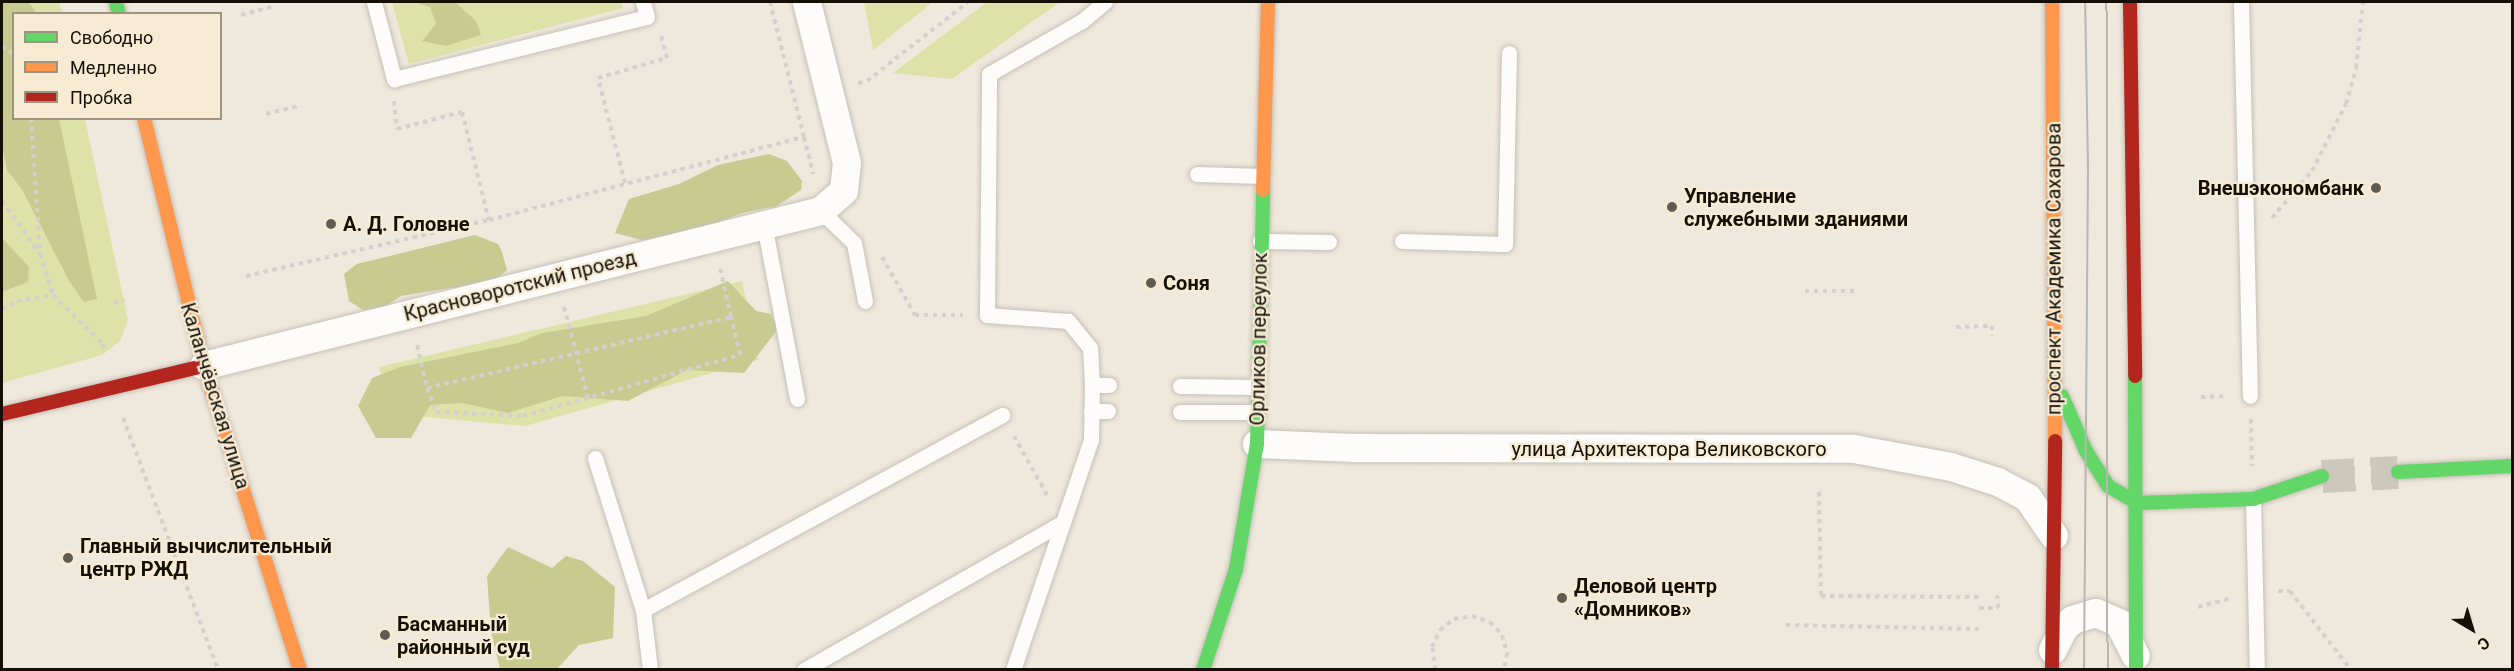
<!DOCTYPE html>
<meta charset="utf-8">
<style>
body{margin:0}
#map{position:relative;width:2514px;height:671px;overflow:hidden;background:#efe8dc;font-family:Roboto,sans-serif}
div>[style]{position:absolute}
.green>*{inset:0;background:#dde2a9}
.forest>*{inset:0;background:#c7cb90}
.secondary-tunnel>*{height:33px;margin-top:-16.5px;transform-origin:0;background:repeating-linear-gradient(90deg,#cec8bc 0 33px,transparent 0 49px)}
.path>*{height:4px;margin-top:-2px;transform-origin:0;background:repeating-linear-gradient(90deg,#d3d0cd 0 4.5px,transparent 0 9px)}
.roads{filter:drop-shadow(0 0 2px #c5c0b7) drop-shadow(0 0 2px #c5c0b7)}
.lane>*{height:15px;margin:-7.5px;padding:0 7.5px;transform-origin:7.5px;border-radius:7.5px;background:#fdfcfa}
.street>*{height:28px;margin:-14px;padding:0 14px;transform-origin:14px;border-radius:14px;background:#fdfcfa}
.fast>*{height:14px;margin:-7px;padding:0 7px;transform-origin:7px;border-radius:7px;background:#63d668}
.slow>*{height:14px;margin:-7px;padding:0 7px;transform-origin:7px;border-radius:7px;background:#ff974d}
.jam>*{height:14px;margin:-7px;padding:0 7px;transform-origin:7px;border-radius:7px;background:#b3261e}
.tram>*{height:1.5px;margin:-0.75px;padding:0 0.75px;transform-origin:0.75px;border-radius:0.75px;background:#b8b6b3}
.dots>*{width:16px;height:16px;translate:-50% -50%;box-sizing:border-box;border:3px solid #f7ebd4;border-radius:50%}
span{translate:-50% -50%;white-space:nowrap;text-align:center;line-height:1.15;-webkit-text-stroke:4.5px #f7ebd4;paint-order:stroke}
.poi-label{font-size:20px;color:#141008;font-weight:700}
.right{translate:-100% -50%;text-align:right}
.left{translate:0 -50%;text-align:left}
.street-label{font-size:20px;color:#141008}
.frame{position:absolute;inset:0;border:3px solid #141008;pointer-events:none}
.legend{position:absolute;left:12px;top:12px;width:210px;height:108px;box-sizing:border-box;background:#f7ebd4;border:2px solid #9c9382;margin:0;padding:8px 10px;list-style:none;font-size:18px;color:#141008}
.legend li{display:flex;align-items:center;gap:12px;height:30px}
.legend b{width:30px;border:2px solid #9c9382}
.north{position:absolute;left:2442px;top:599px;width:60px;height:60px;-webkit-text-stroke:4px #f7ebd4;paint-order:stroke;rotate:142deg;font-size:16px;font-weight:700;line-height:24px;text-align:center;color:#141008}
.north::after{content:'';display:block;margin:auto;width:21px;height:27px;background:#141008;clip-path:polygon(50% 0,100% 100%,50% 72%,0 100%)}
</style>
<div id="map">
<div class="green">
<div style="clip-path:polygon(2px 2px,59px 2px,62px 13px,14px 14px,14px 118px,85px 119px,128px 320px,120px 341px,102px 355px,2px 383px)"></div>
<div style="clip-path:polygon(392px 2px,621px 2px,623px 8px,409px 64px)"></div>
<div style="clip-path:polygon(864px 2px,933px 2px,873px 50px)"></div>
<div style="clip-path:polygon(987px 2px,1060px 2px,952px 79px,893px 73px)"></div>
<div style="clip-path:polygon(742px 281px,758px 360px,525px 426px,392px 414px,379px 367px)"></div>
</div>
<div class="forest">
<div style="clip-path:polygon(2px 2px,28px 2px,37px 13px,14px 14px,14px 118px,59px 119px,97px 299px,84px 302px,69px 281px,23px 191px,7px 170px,2px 145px)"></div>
<div style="clip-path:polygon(415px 2px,455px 2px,476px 21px,481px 35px,446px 46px,422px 41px,436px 24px,430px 7px)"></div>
<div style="clip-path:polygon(769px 154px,787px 161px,802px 181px,801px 190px,777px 206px,742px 213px,696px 231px,642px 240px,615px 233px,629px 199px,679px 184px,718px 165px)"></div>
<div style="clip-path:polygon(475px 235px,498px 244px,502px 252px,507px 270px,494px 281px,401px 296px,383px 308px,363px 310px,349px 301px,344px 274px,357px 264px)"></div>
<div style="clip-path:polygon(2px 238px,29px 267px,28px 282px,2px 292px)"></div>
<div style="clip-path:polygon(728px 281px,756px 311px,771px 314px,778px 329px,744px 373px,687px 370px,628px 401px,563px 396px,508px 413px,462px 403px,430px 405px,411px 438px,376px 438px,358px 406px,372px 378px,400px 367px,518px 343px,542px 333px,646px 316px)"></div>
<div style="clip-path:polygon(508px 547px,552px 568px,566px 556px,583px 561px,615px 587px,613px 638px,579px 645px,557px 669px,500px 669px,491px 632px,487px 576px)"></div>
</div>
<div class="secondary-tunnel">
<div style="left:2322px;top:476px;width:76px;rotate:-3deg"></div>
</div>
<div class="path">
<div style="left:241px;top:15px;width:35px;rotate:-15deg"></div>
<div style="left:2px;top:46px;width:14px;rotate:34deg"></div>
<div style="left:858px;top:83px;width:9px;rotate:-13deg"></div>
<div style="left:867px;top:81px;width:128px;rotate:-38deg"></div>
<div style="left:394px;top:101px;width:28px;rotate:84deg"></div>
<div style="left:397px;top:129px;width:67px;rotate:-14.7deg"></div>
<div style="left:462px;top:112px;width:111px;rotate:76deg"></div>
<div style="left:266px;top:114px;width:36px;rotate:-14deg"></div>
<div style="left:31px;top:118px;width:135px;rotate:86.2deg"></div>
<div style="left:804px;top:137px;width:38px;rotate:76deg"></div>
<div style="left:625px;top:183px;width:108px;rotate:-104.4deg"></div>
<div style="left:598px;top:78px;width:72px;rotate:-16.2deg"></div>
<div style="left:667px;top:58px;width:23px;rotate:-105deg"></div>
<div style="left:2px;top:201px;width:65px;rotate:54.4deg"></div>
<div style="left:40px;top:254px;width:43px;rotate:72.4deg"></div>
<div style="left:53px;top:295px;width:70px;rotate:44.4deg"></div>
<div style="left:103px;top:344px;width:9px;rotate:72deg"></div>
<div style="left:2272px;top:218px;width:62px;rotate:-49.6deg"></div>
<div style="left:2312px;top:171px;width:75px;rotate:-63.1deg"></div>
<div style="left:2346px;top:104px;width:37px;rotate:-74deg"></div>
<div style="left:2356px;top:68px;width:66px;rotate:-83.9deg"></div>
<div style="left:882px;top:257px;width:67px;rotate:60.4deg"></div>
<div style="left:915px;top:315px;width:48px"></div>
<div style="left:246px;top:276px;width:249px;rotate:-13deg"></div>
<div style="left:489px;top:220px;width:326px;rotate:-14.8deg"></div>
<div style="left:804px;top:137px;width:139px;rotate:-104.1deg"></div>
<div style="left:1805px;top:291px;width:49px"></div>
<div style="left:114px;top:303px;width:11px;rotate:-15deg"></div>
<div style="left:564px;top:307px;width:94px;rotate:75.2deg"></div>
<div style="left:2px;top:310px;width:17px;rotate:-31deg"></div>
<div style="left:17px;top:301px;width:36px;rotate:-9deg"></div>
<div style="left:1956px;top:327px;width:36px;rotate:-2deg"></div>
<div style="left:1992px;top:326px;width:10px;rotate:90deg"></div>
<div style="left:417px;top:345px;width:44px;rotate:76.9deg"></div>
<div style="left:427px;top:388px;width:312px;rotate:-13.1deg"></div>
<div style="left:731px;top:317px;width:50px;rotate:-102.7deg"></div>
<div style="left:427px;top:388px;width:26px;rotate:69deg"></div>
<div style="left:436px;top:412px;width:87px;rotate:2.6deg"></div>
<div style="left:523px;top:416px;width:225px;rotate:-15.7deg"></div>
<div style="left:740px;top:355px;width:39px;rotate:-103deg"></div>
<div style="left:2201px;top:397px;width:26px;rotate:-2deg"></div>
<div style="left:123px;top:418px;width:269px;rotate:69.3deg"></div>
<div style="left:2251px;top:419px;width:47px;rotate:88.8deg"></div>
<div style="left:1014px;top:436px;width:68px;rotate:60.8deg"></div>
<div style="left:1819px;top:492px;width:104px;rotate:88.9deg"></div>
<div style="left:1821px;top:596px;width:158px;rotate:0.4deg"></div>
<div style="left:2278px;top:591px;width:12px"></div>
<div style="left:2290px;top:591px;width:100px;rotate:52.3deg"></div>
<div style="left:2198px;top:607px;width:35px;rotate:-15deg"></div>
<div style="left:1979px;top:608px;width:19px"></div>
<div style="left:1998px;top:608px;width:13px;rotate:-94deg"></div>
<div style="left:1786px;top:625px;width:193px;rotate:1.2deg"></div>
<div style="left:1435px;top:670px;width:23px;rotate:-97deg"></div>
<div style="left:1432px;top:647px;width:19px;rotate:-65deg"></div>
<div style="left:1440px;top:630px;width:18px;rotate:-38deg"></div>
<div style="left:1454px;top:619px;width:18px;rotate:-9deg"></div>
<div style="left:1472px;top:616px;width:19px;rotate:18deg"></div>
<div style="left:1490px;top:622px;width:18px;rotate:47deg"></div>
<div style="left:1502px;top:635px;width:19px;rotate:74deg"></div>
<div style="left:1507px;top:653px;width:17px;rotate:100deg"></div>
</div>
<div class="roads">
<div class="lane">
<div style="left:374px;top:2px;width:80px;rotate:75.4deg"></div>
<div style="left:394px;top:79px;width:260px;rotate:-13.8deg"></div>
<div style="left:647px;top:17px;width:16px;rotate:-105deg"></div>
<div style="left:2241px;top:2px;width:394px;rotate:88.7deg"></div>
<div style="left:1197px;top:174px;width:65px;rotate:1.8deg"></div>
<div style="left:821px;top:211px;width:46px;rotate:44.1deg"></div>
<div style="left:854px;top:243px;width:59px;rotate:79.3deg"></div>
<div style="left:764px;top:224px;width:178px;rotate:79.3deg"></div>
<div style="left:1260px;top:241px;width:69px;rotate:0.8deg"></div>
<div style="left:1402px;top:241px;width:103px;rotate:1.7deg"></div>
<div style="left:1505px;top:244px;width:191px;rotate:-88.8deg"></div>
<div style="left:1092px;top:385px;width:17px"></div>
<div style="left:1180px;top:386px;width:77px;rotate:0.7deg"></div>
<div style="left:1091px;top:411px;width:17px"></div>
<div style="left:1180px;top:412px;width:77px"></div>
<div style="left:595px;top:458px;width:159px;rotate:72.5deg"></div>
<div style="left:643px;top:610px;width:60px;rotate:83.3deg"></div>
<div style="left:2253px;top:499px;width:171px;rotate:88.7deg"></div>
<div style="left:643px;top:610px;width:409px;rotate:-28.5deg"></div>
<div style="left:804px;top:670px;width:298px;rotate:-29.7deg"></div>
<div style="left:1013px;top:670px;width:243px;rotate:-71.3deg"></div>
<div style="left:1091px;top:440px;width:55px;rotate:-89deg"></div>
<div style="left:1092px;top:385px;width:37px;rotate:-93deg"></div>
<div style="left:1090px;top:348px;width:35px;rotate:-129deg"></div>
<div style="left:1068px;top:321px;width:81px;rotate:-175.8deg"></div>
<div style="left:987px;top:315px;width:241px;rotate:-89.5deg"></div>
<div style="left:989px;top:74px;width:107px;rotate:-29.7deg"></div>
<div style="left:1082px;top:21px;width:30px;rotate:-40deg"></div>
</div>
<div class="street">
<div style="left:204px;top:366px;width:636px;rotate:-14.1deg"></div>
<div style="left:821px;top:211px;width:30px;rotate:-41deg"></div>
<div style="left:844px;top:191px;width:28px;rotate:-84deg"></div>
<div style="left:847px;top:163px;width:166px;rotate:-104deg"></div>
<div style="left:1257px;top:444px;width:98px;rotate:2.3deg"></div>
<div style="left:1355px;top:448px;width:499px;rotate:0.1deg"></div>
<div style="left:1854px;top:449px;width:99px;rotate:10.5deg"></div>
<div style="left:1951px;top:467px;width:49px;rotate:17.7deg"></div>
<div style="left:1998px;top:482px;width:34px;rotate:28deg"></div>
<div style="left:2028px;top:498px;width:46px;rotate:55.6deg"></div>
<div style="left:2053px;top:650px;width:25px;rotate:-63deg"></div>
<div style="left:2064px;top:628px;width:12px;rotate:-42deg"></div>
<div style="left:2073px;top:620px;width:24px;rotate:-17deg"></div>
<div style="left:2096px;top:613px;width:25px;rotate:23deg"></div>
<div style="left:2119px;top:623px;width:37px;rotate:63deg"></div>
</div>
<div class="fast">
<div style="left:116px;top:2px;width:12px;rotate:76deg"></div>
<div style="left:2135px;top:376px;width:294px;rotate:89.8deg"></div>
<div style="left:2062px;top:396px;width:60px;rotate:66.4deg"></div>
<div style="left:2086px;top:451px;width:41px;rotate:57.8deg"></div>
<div style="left:2108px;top:486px;width:34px;rotate:30deg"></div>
<div style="left:2137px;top:503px;width:116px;rotate:-2deg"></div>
<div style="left:2253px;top:499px;width:73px;rotate:-18.4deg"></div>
<div style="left:2398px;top:472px;width:114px;rotate:-3deg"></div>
<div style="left:1203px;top:670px;width:106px;rotate:-71.9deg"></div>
<div style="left:1236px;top:569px;width:127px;rotate:-80.5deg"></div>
<div style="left:1257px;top:444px;width:254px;rotate:-88.6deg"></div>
</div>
<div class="slow">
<div style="left:2052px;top:2px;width:439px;rotate:89.6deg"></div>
<div style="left:144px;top:118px;width:255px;rotate:76.4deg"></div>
<div style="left:204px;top:366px;width:319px;rotate:72.5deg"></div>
<div style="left:1263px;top:190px;width:188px;rotate:-88.5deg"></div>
</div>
<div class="jam">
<div style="left:2130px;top:2px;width:374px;rotate:89.2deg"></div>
<div style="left:2px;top:414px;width:208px;rotate:-13.4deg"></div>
<div style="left:2052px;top:670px;width:229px;rotate:-89.2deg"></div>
</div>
</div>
<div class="tram">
<div style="left:2107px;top:2px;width:668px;rotate:89.91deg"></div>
<div style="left:2084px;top:670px;width:503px;rotate:-89.54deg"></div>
<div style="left:2088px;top:167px;width:165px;rotate:-91deg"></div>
</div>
<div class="dots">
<div style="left:2376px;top:188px;background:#615c52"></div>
<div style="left:1672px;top:207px;background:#615c52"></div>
<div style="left:331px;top:224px;background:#615c52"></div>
<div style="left:1151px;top:283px;background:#615c52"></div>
<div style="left:68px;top:558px;background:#615c52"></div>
<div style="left:1562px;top:598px;background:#615c52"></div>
<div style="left:385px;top:635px;background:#615c52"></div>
</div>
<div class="poi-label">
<span class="right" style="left:2364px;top:188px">Внешэкономбанк</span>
<span class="left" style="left:1684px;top:208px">Управление<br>служебными зданиями</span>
<span class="left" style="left:343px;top:224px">А. Д. Головне</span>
<span class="left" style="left:1163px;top:283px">Соня</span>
<span class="left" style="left:80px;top:558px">Главный вычислительный<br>центр РЖД</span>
<span class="left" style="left:1574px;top:598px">Деловой центр<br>«Домников»</span>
<span class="left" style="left:397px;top:636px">Басманный<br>районный суд</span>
</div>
<div class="street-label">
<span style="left:2054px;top:269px;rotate:-90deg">проспект Академика Сахарова</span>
<span style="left:520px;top:286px;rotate:-14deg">Красноворотский проезд</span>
<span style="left:1259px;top:339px;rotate:-89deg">Орликов переулок</span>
<span style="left:215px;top:396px;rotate:73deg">Каланчёвская улица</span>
<span style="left:1669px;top:449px">улица Архитектора Великовского</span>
</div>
<div class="frame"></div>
<ul class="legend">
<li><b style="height:8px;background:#63d668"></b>Свободно</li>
<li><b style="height:8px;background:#ff974d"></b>Медленно</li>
<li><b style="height:8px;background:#b3261e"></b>Пробка</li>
</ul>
<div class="north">С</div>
</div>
